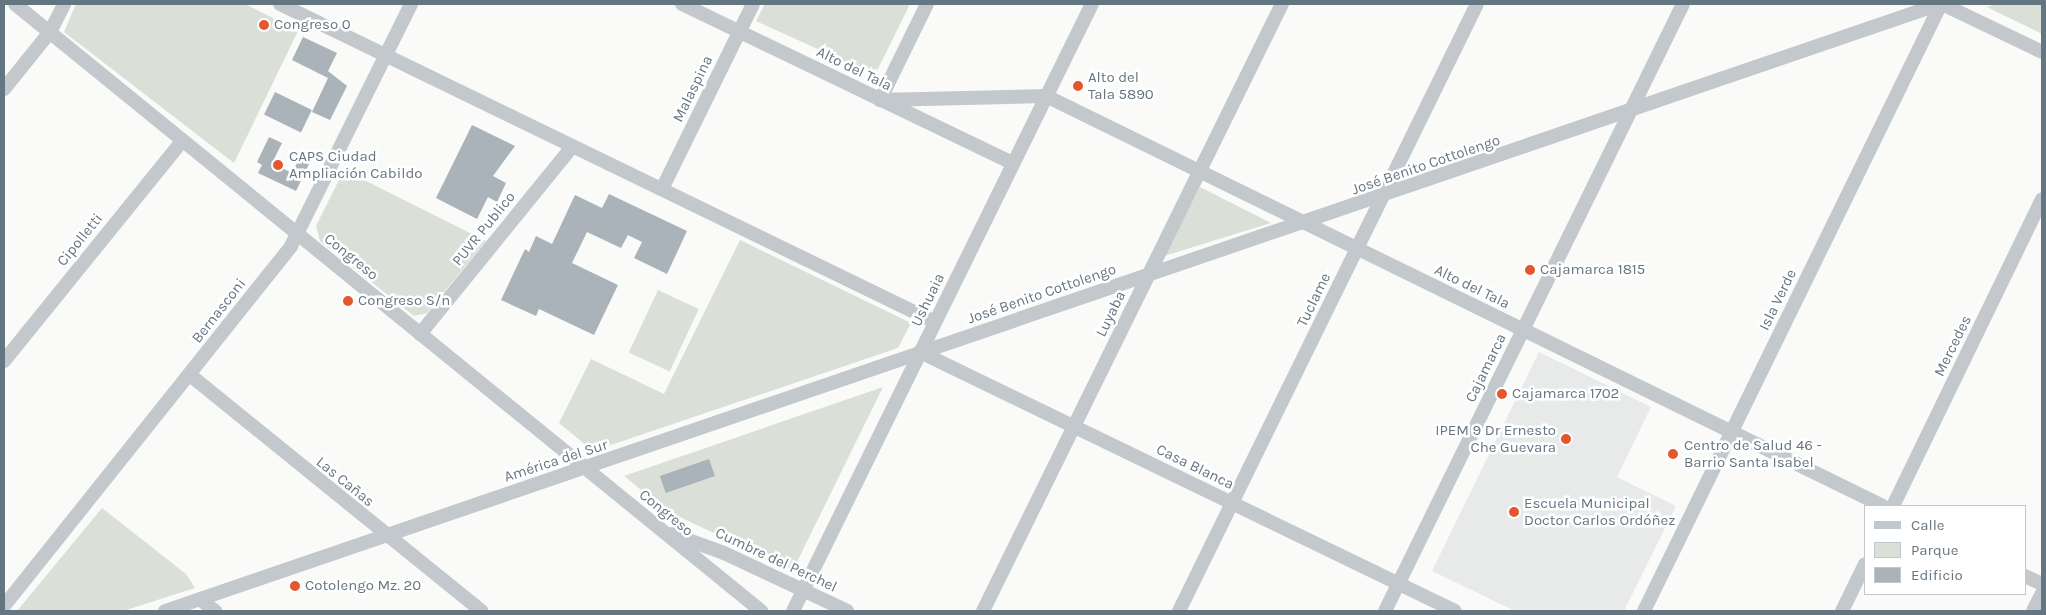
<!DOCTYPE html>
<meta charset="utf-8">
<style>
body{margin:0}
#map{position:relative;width:2046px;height:615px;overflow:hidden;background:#fafaf8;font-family:Karla,sans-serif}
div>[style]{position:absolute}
.built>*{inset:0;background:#e8e9e9}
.green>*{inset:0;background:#dadfd7;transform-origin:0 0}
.building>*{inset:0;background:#aab3b9;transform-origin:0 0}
.minor>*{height:14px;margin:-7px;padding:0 7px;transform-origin:7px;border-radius:7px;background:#c3c8cc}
.dots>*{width:14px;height:14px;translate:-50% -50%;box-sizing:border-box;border:2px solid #fff;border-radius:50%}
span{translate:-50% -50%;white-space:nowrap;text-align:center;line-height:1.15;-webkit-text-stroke:5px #fff;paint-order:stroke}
.poi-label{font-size:15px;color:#657683}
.left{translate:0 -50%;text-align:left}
.right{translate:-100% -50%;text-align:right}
.street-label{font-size:15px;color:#657683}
.frame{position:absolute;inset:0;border:5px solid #657683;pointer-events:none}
.legend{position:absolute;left:1864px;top:505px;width:162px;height:90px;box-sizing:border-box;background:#fff;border:1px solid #c1c8cd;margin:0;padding:6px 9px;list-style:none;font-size:15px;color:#657683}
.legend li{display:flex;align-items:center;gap:10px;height:25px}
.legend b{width:25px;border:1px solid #c1c8cd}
</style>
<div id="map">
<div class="built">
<div style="clip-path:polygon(1539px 352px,1651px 407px,1617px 477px,1676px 506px,1624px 611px,1515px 611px,1432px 571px)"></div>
</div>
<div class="green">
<div style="clip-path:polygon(76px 4px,245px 4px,298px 31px,234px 163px,64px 32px)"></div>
<div style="clip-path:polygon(765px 4px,910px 4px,875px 75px,756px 21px)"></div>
<div style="clip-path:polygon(1996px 4px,2042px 4px,2042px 34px,1987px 7px)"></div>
<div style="clip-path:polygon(344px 170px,486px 241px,427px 313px,414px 316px,320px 241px,316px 226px)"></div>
<div style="clip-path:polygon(1200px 187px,1271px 223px,1164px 256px)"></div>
<div style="clip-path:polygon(740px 240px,911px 323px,898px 348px,593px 451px,559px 423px,591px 359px,664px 394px)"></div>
<div style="left:658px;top:290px;width:45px;height:69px;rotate:25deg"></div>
<div style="clip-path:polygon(883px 387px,793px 570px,667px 511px,624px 476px)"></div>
<div style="clip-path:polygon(102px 508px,186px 574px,195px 588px,123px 611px,17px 611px)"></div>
</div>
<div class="building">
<div style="clip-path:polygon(303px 37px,337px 53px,328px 71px,347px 86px,330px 120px,312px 112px,328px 78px,292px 60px)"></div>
<div style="left:275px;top:92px;width:41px;height:25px;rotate:26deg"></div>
<div style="clip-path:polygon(472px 125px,515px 146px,493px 176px,506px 183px,497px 202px,488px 197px,477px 219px,436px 198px)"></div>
<div style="clip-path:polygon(269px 137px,282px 143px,272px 163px,292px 173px,301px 155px,311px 160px,296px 191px,258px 173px,262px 165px,257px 162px)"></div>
<div style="clip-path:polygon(609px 194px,687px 231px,667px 274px,634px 258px,642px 242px,628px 235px,621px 248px,587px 232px,572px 263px,618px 285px,594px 335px,539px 309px,536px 316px,501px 300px,525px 249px,529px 252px,536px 236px,552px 244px,575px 195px,602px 208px)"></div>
<div style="left:709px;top:459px;width:18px;height:52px;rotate:71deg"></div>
</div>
<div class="minor">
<div style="left:15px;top:4px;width:962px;rotate:39.13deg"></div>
<div style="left:280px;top:4px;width:728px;rotate:25.9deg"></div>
<div style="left:682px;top:4px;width:367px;rotate:25.7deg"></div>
<div style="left:927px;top:4px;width:107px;rotate:116.1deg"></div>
<div style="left:880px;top:100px;width:166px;rotate:-1.4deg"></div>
<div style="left:1046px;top:96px;width:932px;rotate:26.1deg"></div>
<div style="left:1942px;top:4px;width:111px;rotate:25.6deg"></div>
<div style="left:4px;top:89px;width:73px;rotate:-51.1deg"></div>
<div style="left:50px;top:32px;width:31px;rotate:-63deg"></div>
<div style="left:662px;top:189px;width:206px;rotate:-63.8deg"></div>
<div style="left:420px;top:334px;width:242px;rotate:-50.9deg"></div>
<div style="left:920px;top:352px;width:594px;rotate:25.83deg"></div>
<div style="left:4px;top:361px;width:283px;rotate:-51deg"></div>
<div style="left:190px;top:375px;width:375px;rotate:39deg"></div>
<div style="left:1893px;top:506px;width:341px;rotate:-64.1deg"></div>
<div style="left:672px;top:534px;width:55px;rotate:20.1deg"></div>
<div style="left:724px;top:553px;width:136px;rotate:25.2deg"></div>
<div style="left:2025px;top:576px;width:19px;rotate:25deg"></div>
<div style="left:201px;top:600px;width:18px;rotate:38deg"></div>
<div style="left:4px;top:606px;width:460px;rotate:-51.4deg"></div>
<div style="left:291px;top:246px;width:270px;rotate:-63.6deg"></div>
<div style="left:165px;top:611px;width:1876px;rotate:-18.88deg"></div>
<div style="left:793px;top:611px;width:677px;rotate:-63.78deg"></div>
<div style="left:983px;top:611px;width:677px;rotate:-63.78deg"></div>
<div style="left:1179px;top:611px;width:676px;rotate:-63.85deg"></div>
<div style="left:1385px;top:611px;width:676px;rotate:-63.85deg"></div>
<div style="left:1644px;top:611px;width:676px;rotate:-63.93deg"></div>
<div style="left:1842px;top:611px;width:52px;rotate:-63.9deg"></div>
<div style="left:2033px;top:611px;width:20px;rotate:-63deg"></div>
</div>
<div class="dots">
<div style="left:264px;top:25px;background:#e4572e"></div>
<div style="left:1078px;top:86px;background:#e4572e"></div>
<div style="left:278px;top:165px;background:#e4572e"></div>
<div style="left:1530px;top:270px;background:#e4572e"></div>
<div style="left:348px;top:301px;background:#e4572e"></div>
<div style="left:1502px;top:394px;background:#e4572e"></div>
<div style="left:1566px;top:439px;background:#e4572e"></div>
<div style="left:1673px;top:454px;background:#e4572e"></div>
<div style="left:1514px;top:512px;background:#e4572e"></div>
<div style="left:295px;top:586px;background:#e4572e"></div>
</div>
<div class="poi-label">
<span class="left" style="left:274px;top:25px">Congreso 0</span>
<span class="left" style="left:1088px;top:86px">Alto del<br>Tala 5890</span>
<span class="left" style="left:289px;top:165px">CAPS Ciudad<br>Ampliación Cabildo</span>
<span class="left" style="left:1540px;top:270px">Cajamarca 1815</span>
<span class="left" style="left:358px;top:301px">Congreso S/n</span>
<span class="left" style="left:1512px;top:394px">Cajamarca 1702</span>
<span class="right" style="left:1556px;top:439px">IPEM 9 Dr Ernesto<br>Che Guevara</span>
<span class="left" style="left:1684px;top:454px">Centro de Salud 46 -<br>Barrio Santa Isabel</span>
<span class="left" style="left:1524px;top:512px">Escuela Municipal<br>Doctor Carlos Ordóñez</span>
<span class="left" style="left:305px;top:586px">Cotolengo Mz. 20</span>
</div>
<div class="street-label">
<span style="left:854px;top:69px;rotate:26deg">Alto del Tala</span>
<span style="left:693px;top:89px;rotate:-64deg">Malaspina</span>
<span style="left:1426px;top:165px;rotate:-19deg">José Benito Cottolengo</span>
<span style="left:484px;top:229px;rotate:-51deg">PUVR Publico</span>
<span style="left:80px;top:240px;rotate:-51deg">Cipolletti</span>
<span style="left:351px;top:257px;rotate:39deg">Congreso</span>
<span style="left:1472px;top:287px;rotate:26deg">Alto del Tala</span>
<span style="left:1042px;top:294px;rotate:-19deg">José Benito Cottolengo</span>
<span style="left:928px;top:300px;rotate:-64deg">Ushuaia</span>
<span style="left:1314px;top:300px;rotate:-64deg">Tuclame</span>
<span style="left:1778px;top:300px;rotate:-64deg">Isla Verde</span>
<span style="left:219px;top:311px;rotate:-52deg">Bernasconi</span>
<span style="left:1111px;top:314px;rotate:-64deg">Luyaba</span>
<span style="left:1953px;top:346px;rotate:-64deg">Mercedes</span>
<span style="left:1486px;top:368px;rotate:-64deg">Cajamarca</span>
<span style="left:556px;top:461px;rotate:-18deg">América del Sur</span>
<span style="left:1195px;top:467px;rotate:26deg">Casa Blanca</span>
<span style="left:345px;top:482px;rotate:39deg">Las Cañas</span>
<span style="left:666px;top:513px;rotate:39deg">Congreso</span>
<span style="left:776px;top:560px;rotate:25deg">Cumbre del Perchel</span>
</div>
<div class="frame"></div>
<ul class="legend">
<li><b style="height:6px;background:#c3c8cc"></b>Calle</li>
<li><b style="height:14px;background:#dadfd7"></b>Parque</li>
<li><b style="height:14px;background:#aab3b9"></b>Edificio</li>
</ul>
</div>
